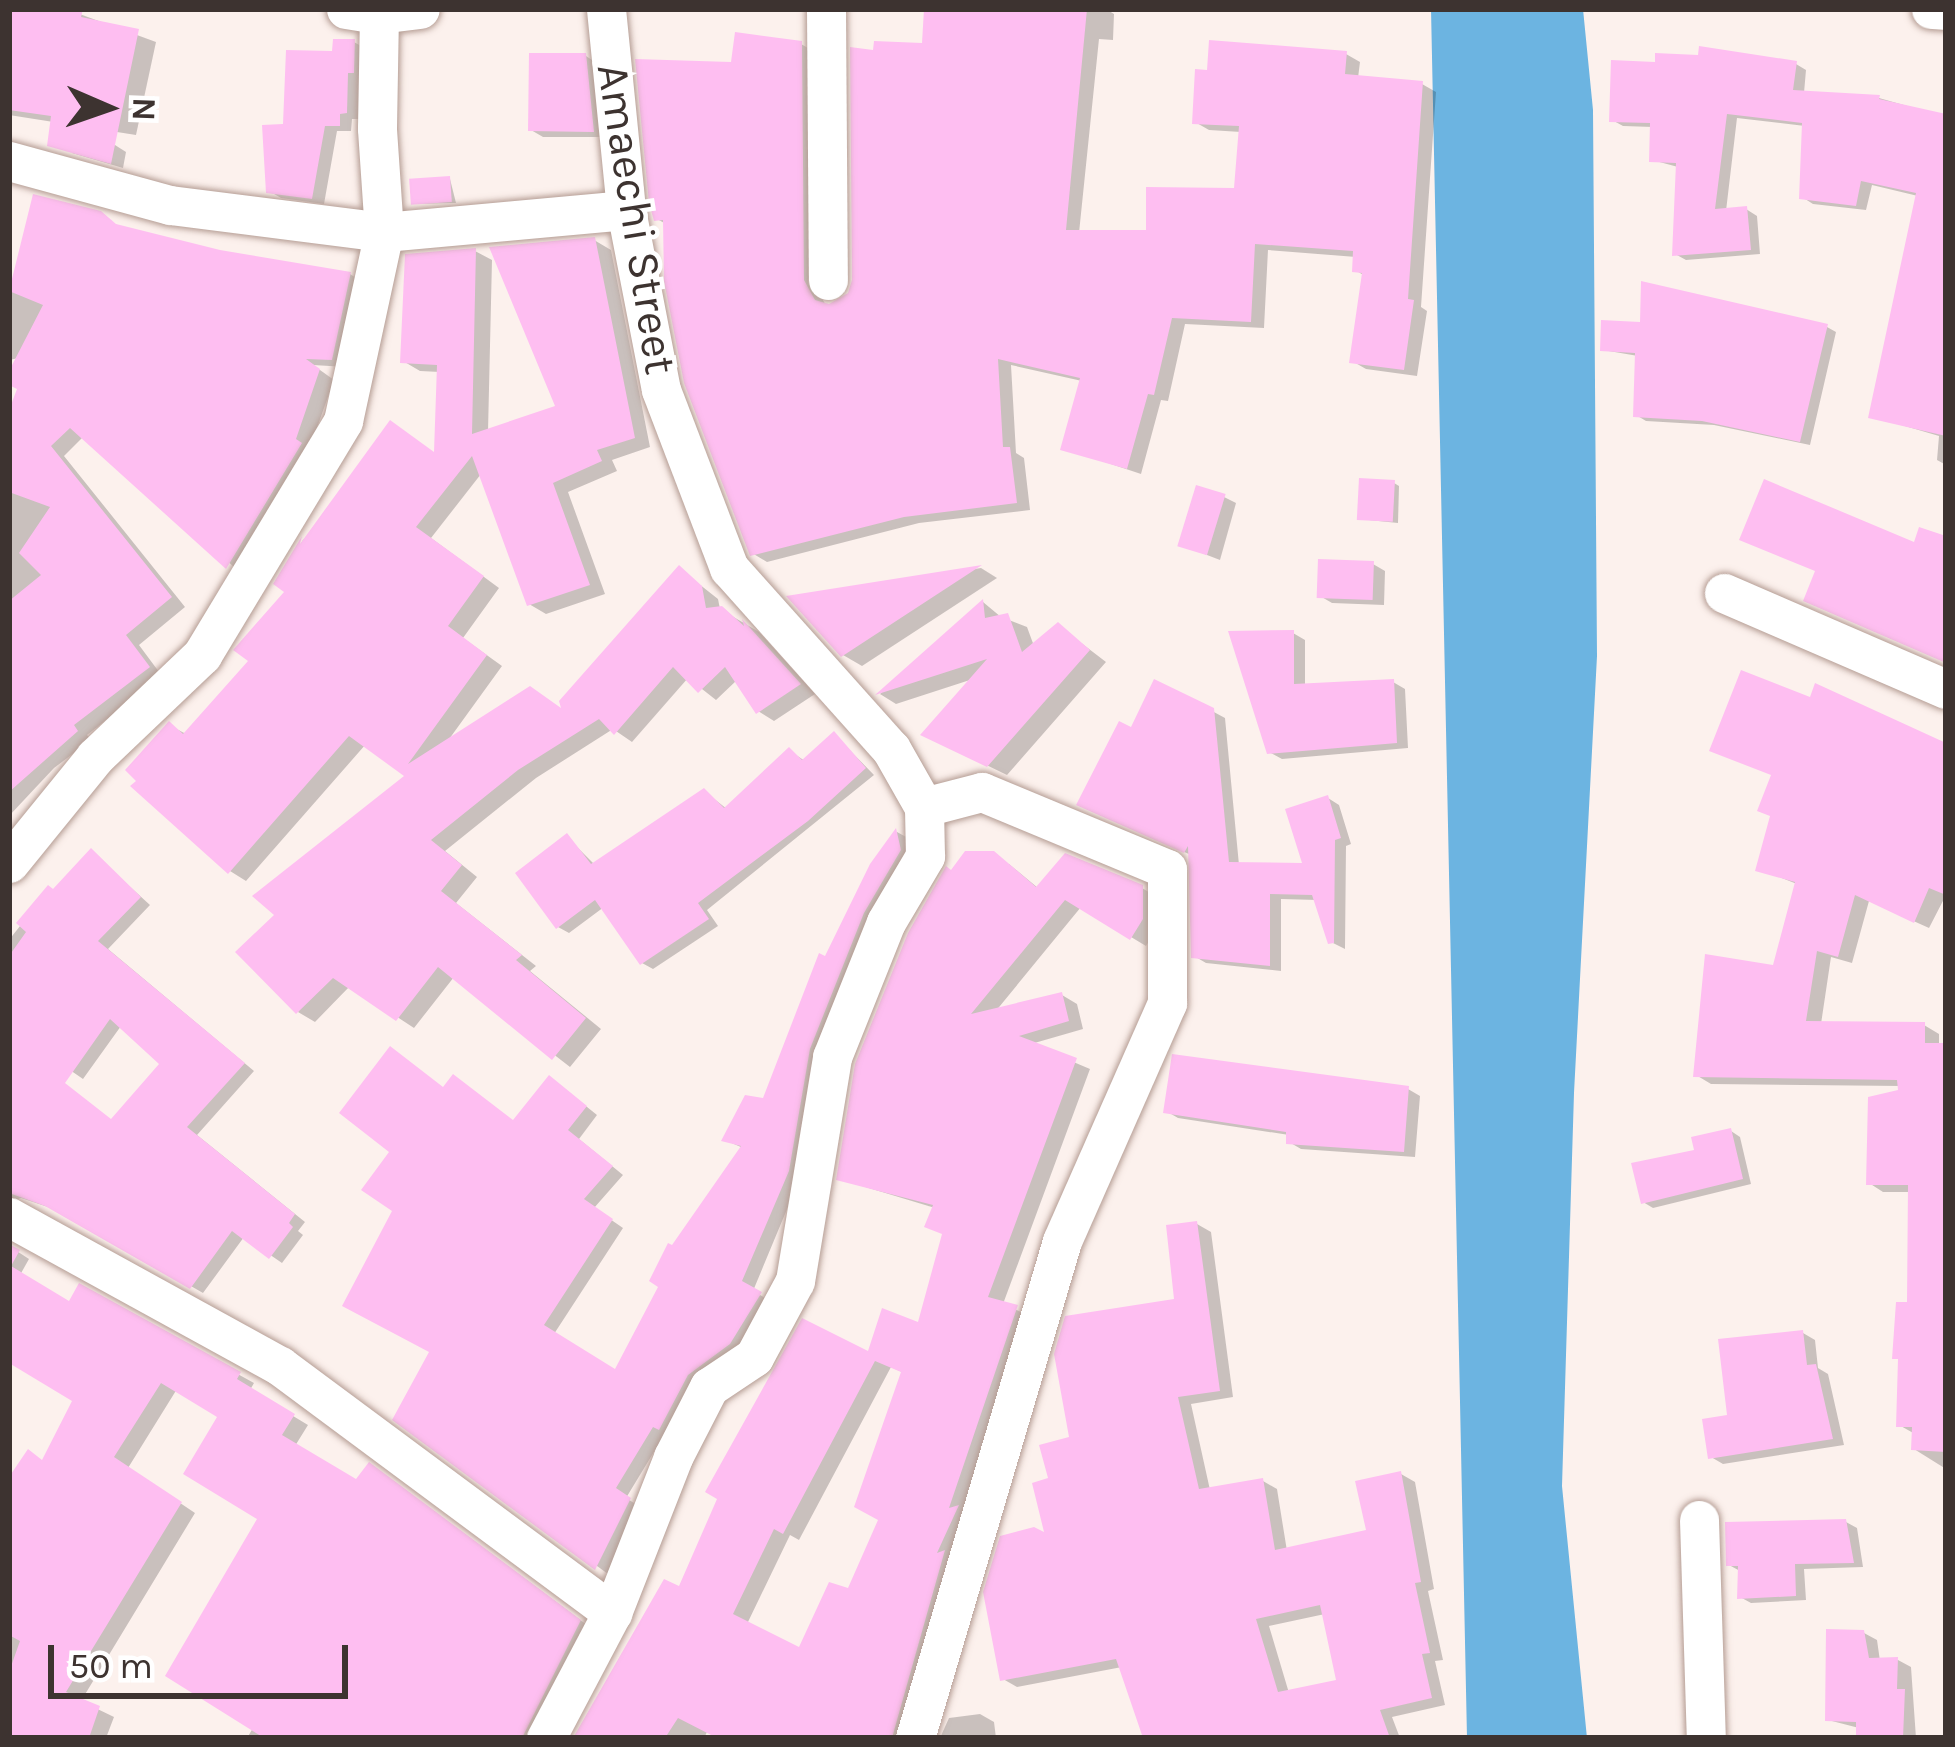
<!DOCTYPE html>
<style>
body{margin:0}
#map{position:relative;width:1955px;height:1747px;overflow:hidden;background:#fcf1ed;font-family:Karla,sans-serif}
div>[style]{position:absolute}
.water>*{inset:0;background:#6cb4e1}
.shadow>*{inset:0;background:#0003}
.building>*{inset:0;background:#febef1;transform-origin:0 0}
.roads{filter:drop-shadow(0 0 3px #b59d94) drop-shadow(0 0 3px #b59d94)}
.minor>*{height:39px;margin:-19.5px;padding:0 19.5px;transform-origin:19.5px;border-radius:19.5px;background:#fff}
span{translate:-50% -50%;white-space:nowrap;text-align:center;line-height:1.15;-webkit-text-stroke:9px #fff;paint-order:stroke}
.street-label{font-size:45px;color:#3d3330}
.frame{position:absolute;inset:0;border:12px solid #3d3330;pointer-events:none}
.north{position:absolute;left:48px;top:48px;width:120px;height:120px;-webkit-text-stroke:9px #fff;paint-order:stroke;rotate:92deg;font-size:33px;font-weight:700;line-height:48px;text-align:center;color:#3d3330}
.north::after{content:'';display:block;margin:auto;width:42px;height:54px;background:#3d3330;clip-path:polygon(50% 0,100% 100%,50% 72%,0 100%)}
.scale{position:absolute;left:48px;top:1645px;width:300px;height:54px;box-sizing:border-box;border:6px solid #3d3330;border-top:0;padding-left:15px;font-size:36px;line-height:42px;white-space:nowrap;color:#3d3330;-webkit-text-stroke:9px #fff;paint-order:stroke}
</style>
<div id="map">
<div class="water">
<div style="clip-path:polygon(1431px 9px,1583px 9px,1593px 110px,1597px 656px,1574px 1093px,1562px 1486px,1587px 1738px,1467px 1738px)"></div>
</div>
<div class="shadow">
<div style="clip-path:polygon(9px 9px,66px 9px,156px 42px,136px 135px,9px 115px)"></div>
<div style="clip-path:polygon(927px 9px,1106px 9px,1114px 14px,1113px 40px,1099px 39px,1079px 233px,1149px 233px,1237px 191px,1241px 132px,1209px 130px,1195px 122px,1346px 54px,1360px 62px,1358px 78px,1422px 84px,1436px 92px,1421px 307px,1427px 311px,1417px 376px,1366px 369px,1352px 361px,1365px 276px,1355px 270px,1356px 257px,1268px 250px,1264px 328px,1185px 324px,1168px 401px,1161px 400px,1141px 474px,1063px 448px,1082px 381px,1011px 365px,1016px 453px,1024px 458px,1030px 510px,919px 523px,767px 562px,752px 553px,666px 224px,657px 219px,734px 66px,801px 44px,815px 52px,817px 290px,827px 307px,843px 303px,855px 281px,876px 53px,925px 46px)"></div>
<div style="clip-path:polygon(354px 42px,366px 49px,359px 119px,352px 119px,351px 131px,337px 131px,324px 204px,281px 198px,269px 191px,286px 127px,335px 54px)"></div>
<div style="clip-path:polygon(586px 56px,598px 64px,605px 137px,543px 137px,531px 130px)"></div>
<div style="clip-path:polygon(1796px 64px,1806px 70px,1804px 93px,1879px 98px,1946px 117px,1946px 465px,1937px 460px,1939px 436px,1871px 416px,1918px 196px,1872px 185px,1866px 210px,1813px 204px,1802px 197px,1805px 126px,1737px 118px,1726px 211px,1746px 209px,1757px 216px,1760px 254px,1686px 260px,1675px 254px,1678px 167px,1652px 160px,1653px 127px,1623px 126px,1612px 120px)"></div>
<div style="clip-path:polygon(115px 145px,126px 152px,123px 168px,72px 153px)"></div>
<div style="clip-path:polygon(450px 179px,456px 203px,411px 204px)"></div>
<div style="clip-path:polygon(100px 214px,123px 229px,220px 253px,350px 274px,364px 283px,346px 367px,313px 365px,334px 380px,309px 450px,242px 574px,84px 436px,64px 456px,185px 607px,139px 645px,162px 676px,87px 735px,91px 740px,54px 768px,9px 816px,9px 629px,27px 609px,9px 600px,9px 419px,20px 388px,9px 382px,19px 358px,9px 360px,9px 266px,12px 284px)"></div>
<div style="clip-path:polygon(594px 240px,611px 250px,650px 447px,612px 460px,617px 471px,568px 492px,605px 594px,546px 614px,529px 604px,481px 474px,431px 538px,499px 588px,463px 638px,502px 666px,447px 742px,566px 713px,680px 569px,718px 599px,720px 609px,759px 632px,815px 694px,774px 721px,758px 711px,737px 680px,716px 700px,688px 678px,632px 742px,613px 729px,536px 778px,445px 851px,477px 877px,456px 903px,536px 966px,530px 971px,601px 1029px,570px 1067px,454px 977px,414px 1028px,350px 986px,315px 1022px,298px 1012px,409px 776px,366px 744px,246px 881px,230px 871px,169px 725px,186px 734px,252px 660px,288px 592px,279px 582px,303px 540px,437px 455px,440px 372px,420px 371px,403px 361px,475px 251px,492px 260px,488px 432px,559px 408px)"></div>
<div style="clip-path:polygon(1827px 327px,1836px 332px,1810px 445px,1714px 425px,1646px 421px,1636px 415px,1638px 356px,1603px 350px)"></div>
<div style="clip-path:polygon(1394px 483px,1399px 486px,1398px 523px,1359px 519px)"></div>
<div style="clip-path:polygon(1224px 497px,1236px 503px,1220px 560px,1181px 545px)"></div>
<div style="clip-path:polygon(1373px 564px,1385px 571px,1384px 605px,1332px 603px,1320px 596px)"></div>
<div style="clip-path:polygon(981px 568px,997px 578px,862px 666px,843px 655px,792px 598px)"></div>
<div style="clip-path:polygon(983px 602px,1001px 617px,1027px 627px,1034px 646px,1059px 626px,1106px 662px,1007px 775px,943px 744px,973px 679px,896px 704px,880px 694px)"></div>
<div style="clip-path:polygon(1293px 633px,1305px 640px,1305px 687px,1393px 682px,1405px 689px,1408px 748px,1282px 759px,1269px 752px)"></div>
<div style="clip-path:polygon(1817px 687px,1946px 746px,1946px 895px,1929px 928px,1869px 901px,1852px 963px,1831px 957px,1821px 1024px,1924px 1025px,1939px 1034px,1939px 1046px,1946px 1046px,1946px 1469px,1914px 1449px,1915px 1434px,1899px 1425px,1910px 1305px,1911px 1192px,1883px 1192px,1869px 1183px,1901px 1086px,1711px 1084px,1696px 1075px,1775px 968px,1797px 884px,1759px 869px)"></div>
<div style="clip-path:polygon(1212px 711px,1225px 718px,1239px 865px,1306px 866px,1328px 798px,1339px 805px,1351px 844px,1346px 846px,1345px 949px,1331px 942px,1317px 900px,1281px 899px,1281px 971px,1206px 963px,1194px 956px,1191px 855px,1092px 811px,1132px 731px)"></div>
<div style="clip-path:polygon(835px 735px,874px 775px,707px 910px,718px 926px,653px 969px,642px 963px,604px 907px,569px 933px,558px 927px,567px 837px,595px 865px,704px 791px,727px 809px,790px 751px,805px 761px)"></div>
<div style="clip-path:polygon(897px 832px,908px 838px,912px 857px,800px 1178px,753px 1291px,772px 1302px,742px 1350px,666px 1432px,626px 1498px,642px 1508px,608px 1574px,396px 1419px,433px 1351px,396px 1210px,445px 1089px,515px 1122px,561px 1086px,597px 1115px,579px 1139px,623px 1175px,594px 1208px,623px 1228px,554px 1334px,617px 1373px,662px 1285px,673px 1249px,743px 1148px,725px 1140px,765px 1102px,872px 865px)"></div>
<div style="clip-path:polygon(92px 852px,150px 905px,108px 949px,254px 1071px,197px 1135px,305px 1222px,298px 1231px,303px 1235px,282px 1263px,244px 1237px,203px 1293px,60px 1211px,21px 1198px,9px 1202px,9px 1105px,112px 1174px,163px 1064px,121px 1026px,83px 1079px,9px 1028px,9px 940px,49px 889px,54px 892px)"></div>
<div style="clip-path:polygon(evenodd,1009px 864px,1038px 888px,1142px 888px,1157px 897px,1157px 928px,1146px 946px,1081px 907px,995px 1012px,1062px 995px,1077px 1004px,1083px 1029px,1031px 1044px,1090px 1069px,1003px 1304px,1032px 1317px,907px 1738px,718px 1738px,707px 1732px,704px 1738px,573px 1738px,680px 1590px,870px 1356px,920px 1326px,945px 1235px,935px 1208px,839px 1179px,952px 873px,1009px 864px,891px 1367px,904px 1373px,882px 1519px,850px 1592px,800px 1651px,747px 1624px,790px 1535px,799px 1540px,891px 1367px)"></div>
<div style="clip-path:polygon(1408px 1089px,1420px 1096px,1415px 1157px,1301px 1149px,1289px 1142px,1289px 1135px,1178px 1118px,1166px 1111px)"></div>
<div style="clip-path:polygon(1731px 1131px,1740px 1137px,1751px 1184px,1653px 1208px,1643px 1202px,1697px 1152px)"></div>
<div style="clip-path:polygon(evenodd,1197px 1224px,1211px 1232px,1233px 1397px,1191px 1404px,1210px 1490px,1263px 1481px,1277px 1489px,1287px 1551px,1370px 1533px,1401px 1474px,1415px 1482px,1434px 1589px,1428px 1591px,1443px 1660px,1435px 1661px,1445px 1705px,1392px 1717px,1400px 1738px,1146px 1738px,1122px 1667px,1017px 1687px,1003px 1679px,1048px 1538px,1051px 1480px,1072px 1439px,1177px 1302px,1197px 1224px,1325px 1614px,1339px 1682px,1289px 1693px,1269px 1626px,1325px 1614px)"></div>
<div style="clip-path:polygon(9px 1246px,29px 1259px,15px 1284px,9px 1281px)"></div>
<div style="clip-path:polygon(80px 1287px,254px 1383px,250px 1390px,308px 1425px,295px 1446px,357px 1483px,385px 1475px,595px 1631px,541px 1738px,247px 1738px,253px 1728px,262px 1518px,221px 1416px,177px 1389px,128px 1468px,195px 1513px,81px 1701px,114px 1717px,106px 1738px,9px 1738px,9px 1482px,44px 1462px,76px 1400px,9px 1361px,9px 1318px,70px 1305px)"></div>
<div style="clip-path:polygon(1803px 1333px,1815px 1340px,1818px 1368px,1828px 1374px,1844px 1445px,1723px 1464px,1711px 1457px,1731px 1418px)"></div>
<div style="clip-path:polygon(1846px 1522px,1857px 1528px,1863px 1567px,1804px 1569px,1806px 1600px,1751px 1603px,1740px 1597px,1740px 1571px,1729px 1565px)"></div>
<div style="clip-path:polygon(1864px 1633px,1877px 1640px,1880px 1661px,1898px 1660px,1911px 1667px,1916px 1738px,1859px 1738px,1859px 1728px,1828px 1720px)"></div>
<div style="clip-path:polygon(980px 1714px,994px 1722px,996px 1738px,940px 1738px,949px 1718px)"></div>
</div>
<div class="building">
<div style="clip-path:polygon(9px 9px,83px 9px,81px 17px,139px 29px,111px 164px,47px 146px,51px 116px,9px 110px)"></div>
<div style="clip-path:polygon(924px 9px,1087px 9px,1066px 230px,1146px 230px,1146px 187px,1234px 188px,1239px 126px,1192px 124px,1195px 69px,1207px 70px,1209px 40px,1347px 51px,1345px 74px,1423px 81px,1408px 299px,1414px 300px,1404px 370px,1349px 363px,1362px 273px,1352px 272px,1353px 251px,1255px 244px,1251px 322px,1172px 318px,1154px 395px,1148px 394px,1127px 469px,1060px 450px,1080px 378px,998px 359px,1003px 447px,1010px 447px,1017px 503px,904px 517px,750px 556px,684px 383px,664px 281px,663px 220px,654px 221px,649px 203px,635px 59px,731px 62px,735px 32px,802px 41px,804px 280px,815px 300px,829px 304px,848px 293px,852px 280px,850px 47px,873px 50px,874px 41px,922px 43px)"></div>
<div style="clip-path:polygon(333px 39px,355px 39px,354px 73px,348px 73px,347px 113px,340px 114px,340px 126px,325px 126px,312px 199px,266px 193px,262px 125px,283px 124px,286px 50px,332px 51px)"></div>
<div style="clip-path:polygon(1699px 46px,1797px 61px,1793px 90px,1880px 95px,1879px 99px,1946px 114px,1946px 436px,1868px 418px,1916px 193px,1861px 181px,1856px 206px,1799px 199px,1802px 123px,1727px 114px,1715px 209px,1747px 206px,1751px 250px,1672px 256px,1676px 163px,1649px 162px,1650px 123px,1609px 122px,1611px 60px,1655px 62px,1655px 53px,1698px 55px)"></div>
<div style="clip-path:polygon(529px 53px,586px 53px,594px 132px,528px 131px)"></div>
<div style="left:450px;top:176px;width:26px;height:41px;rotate:86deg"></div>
<div style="clip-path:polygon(33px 194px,101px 211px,116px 224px,220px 250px,351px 272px,332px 360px,306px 359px,320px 369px,296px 439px,302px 443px,226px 569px,70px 428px,51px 446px,172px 597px,126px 635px,150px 667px,74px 725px,78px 731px,9px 792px,9px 601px,41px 575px,19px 553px,50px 507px,9px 492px,9px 410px,17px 389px,9px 385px,9px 371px,43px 305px,9px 291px)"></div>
<div style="clip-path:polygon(595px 237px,635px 438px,597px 450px,602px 461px,553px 483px,590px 585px,527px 606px,472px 456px,416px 527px,484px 576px,448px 626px,487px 655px,408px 764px,530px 686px,561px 708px,559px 701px,679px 565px,702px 586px,706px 608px,722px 606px,744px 626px,742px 619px,801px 684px,756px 714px,725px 667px,698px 693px,673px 667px,614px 735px,599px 719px,518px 770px,431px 840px,462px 865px,441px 891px,522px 955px,516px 960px,586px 1018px,552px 1060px,438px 967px,396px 1021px,333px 978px,296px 1014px,235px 952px,274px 915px,252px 896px,404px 776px,349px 736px,228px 874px,130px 786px,136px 781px,125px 770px,169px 721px,183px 734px,248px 661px,233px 650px,284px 592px,273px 584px,302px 536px,300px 544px,390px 420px,434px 452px,437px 365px,400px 363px,405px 254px,476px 248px,472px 434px,555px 406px,489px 247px)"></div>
<div style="clip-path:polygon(1641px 281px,1828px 324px,1800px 442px,1702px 421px,1633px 417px,1635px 353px,1600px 351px,1601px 320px,1640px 322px)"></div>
<div style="left:1359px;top:478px;width:36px;height:42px;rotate:3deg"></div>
<div style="clip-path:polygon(1764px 479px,1914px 542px,1919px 527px,1946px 536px,1946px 663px,1803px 601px,1815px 571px,1739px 540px)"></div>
<div style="left:1196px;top:485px;width:31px;height:64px;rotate:17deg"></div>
<div style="left:1318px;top:559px;width:56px;height:39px;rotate:2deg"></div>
<div style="clip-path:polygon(982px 565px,841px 657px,786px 596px)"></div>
<div style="clip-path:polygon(983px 599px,985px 618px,1008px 613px,1022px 652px,1058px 622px,1090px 650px,987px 767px,920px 735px,987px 659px,875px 695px)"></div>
<div style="clip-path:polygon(1294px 630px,1294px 684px,1394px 679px,1397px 743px,1267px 754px,1228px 631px)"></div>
<div style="clip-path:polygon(1741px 670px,1810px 697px,1815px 683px,1946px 743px,1946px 895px,1929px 888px,1914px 923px,1855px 895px,1838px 957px,1817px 951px,1806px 1021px,1925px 1022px,1925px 1043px,1946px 1043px,1946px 1452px,1911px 1450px,1912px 1427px,1896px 1427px,1898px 1359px,1892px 1359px,1896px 1302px,1907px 1302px,1908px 1185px,1866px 1185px,1868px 1097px,1898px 1090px,1897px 1080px,1693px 1077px,1705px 954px,1773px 965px,1795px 882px,1755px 871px,1770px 816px,1757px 811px,1771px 775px,1709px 751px)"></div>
<div style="clip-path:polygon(1154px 679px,1214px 708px,1229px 862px,1302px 863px,1285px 809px,1328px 795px,1341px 838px,1335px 840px,1334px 943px,1328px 944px,1312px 895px,1270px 894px,1270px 966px,1191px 958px,1188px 846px,1184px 853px,1076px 805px,1119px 721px,1131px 727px)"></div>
<div style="clip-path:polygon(834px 731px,866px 768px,808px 821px,698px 903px,709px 919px,640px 965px,595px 900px,556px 929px,515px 873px,567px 833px,591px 864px,704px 788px,724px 808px,789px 747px,802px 760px)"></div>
<div style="clip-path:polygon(896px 828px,901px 850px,864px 913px,810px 1049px,789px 1171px,742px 1281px,762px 1292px,730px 1344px,688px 1375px,659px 1430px,653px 1427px,616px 1488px,631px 1498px,595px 1570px,392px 1420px,429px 1352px,342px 1306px,392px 1211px,361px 1190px,389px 1152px,339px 1113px,390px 1046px,443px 1087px,453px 1074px,513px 1120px,549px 1075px,587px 1106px,568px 1130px,613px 1166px,584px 1199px,613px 1219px,544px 1325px,615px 1369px,658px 1287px,649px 1281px,668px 1243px,672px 1245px,741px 1146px,721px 1141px,745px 1095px,763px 1098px,819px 953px,825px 956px,870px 864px)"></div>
<div style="clip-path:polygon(evenodd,91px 848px,141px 897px,98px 941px,245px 1063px,187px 1127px,295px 1214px,289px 1223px,293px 1227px,269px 1259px,232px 1231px,190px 1289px,45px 1206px,9px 1193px,9px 956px,26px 932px,16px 923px,48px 885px,53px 889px,91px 848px,110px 1019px,159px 1064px,111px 1119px,65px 1083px,110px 1019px)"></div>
<div style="clip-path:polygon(evenodd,965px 851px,994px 851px,1036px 887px,1065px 853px,1143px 885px,1143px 919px,1130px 940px,1065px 900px,971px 1014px,1062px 992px,1069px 1021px,1019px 1036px,1077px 1058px,988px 1297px,1018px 1305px,949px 1508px,959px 1505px,937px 1553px,945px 1550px,892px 1738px,717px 1738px,678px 1718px,665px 1738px,573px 1738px,664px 1579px,679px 1586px,717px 1499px,705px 1492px,802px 1318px,868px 1351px,882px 1308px,918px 1322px,942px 1234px,924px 1227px,933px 1205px,836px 1180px,855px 1064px,908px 933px,946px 866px,951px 870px,965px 851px,875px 1361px,901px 1372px,854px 1507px,878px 1520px,848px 1588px,829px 1582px,799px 1647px,733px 1614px,774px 1529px,783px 1534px,875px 1361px)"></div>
<div style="clip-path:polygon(1172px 1054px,1409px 1086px,1404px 1152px,1286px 1144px,1286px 1132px,1163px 1113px)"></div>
<div style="clip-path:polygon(1731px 1128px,1743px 1179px,1641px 1204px,1631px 1163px,1694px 1150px,1691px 1137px)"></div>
<div style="clip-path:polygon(evenodd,1197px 1221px,1220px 1391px,1178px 1397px,1199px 1489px,1263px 1478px,1275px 1550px,1366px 1530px,1355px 1481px,1401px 1471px,1421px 1582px,1415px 1583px,1430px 1653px,1422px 1654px,1432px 1698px,1380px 1710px,1390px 1738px,1143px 1738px,1116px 1659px,1000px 1681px,983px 1592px,1000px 1536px,1034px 1527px,1044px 1532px,1032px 1483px,1048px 1478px,1039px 1445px,1069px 1437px,1054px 1354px,1065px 1316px,1174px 1299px,1166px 1225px,1197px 1221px,1320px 1605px,1336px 1680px,1278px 1692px,1256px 1619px,1320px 1605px)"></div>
<div style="clip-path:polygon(9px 1244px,20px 1250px,11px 1266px,69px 1301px,79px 1283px,241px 1372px,237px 1379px,295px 1414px,282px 1435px,356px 1479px,369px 1462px,581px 1620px,522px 1738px,264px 1738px,165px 1676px,257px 1519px,183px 1474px,217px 1417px,161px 1383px,114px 1457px,182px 1502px,66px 1692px,100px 1706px,89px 1738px,9px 1738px,9px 1672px,20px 1641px,9px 1635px,9px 1477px,28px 1449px,42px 1460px,72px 1401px,9px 1363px)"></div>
<div style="clip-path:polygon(1803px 1330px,1807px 1365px,1816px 1364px,1833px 1439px,1708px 1459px,1702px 1419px,1727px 1415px,1718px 1339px)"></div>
<div style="clip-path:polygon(1846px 1519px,1854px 1563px,1795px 1564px,1796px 1596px,1737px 1599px,1738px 1566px,1726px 1566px,1725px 1522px)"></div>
<div style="clip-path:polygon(1826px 1629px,1864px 1630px,1869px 1658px,1898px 1657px,1897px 1689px,1905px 1689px,1903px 1738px,1856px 1738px,1856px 1722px,1825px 1721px)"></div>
</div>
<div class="roads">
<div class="minor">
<div style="left:346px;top:9px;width:33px;rotate:9deg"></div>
<div style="left:379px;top:14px;width:41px;rotate:-7deg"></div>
<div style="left:606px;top:9px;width:202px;rotate:84.3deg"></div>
<div style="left:626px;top:210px;width:183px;rotate:79deg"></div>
<div style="left:661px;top:390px;width:191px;rotate:69.1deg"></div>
<div style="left:729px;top:568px;width:243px;rotate:48.2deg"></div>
<div style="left:891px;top:749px;width:67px;rotate:60.4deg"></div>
<div style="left:924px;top:807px;width:60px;rotate:-14.5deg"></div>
<div style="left:982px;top:792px;width:200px;rotate:22.6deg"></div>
<div style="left:1167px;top:869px;width:134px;rotate:90deg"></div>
<div style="left:1167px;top:1003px;width:260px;rotate:113.8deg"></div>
<div style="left:1062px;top:1241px;width:518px;rotate:106.48deg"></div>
<div style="left:826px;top:9px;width:271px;rotate:89.6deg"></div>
<div style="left:1931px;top:9px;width:15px;rotate:4deg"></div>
<div style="left:9px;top:161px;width:167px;rotate:15.3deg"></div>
<div style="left:170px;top:205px;width:216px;rotate:7.2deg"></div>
<div style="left:384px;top:232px;width:243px;rotate:-5.2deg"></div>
<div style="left:1724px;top:593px;width:242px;rotate:23.4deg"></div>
<div style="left:9px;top:863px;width:136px;rotate:-50.9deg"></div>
<div style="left:95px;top:757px;width:148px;rotate:-43.6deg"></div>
<div style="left:202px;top:655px;width:273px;rotate:-58.9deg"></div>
<div style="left:343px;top:421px;width:193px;rotate:-77.8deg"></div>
<div style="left:384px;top:232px;width:104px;rotate:-93.9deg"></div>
<div style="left:377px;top:128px;width:114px;rotate:-89deg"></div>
<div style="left:9px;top:1217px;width:309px;rotate:28.8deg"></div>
<div style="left:280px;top:1366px;width:414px;rotate:36.6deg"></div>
<div style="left:1699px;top:1520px;width:218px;rotate:88.2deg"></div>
<div style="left:546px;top:1738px;width:141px;rotate:-62.2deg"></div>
<div style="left:612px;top:1613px;width:168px;rotate:-68.6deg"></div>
<div style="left:673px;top:1457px;width:79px;rotate:-62.8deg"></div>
<div style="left:709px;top:1387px;width:54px;rotate:-33.7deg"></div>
<div style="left:754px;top:1357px;width:86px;rotate:-61.7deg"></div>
<div style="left:795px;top:1281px;width:227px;rotate:-80.6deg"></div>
<div style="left:832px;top:1057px;width:145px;rotate:-68.2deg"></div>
<div style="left:886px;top:922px;width:77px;rotate:-59.4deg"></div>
<div style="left:925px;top:856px;width:49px;rotate:-91.2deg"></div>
</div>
</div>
<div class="street-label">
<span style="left:636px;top:219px;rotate:81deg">Amaechi Street</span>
</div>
<div class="frame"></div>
<div class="north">N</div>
<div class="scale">50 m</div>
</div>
